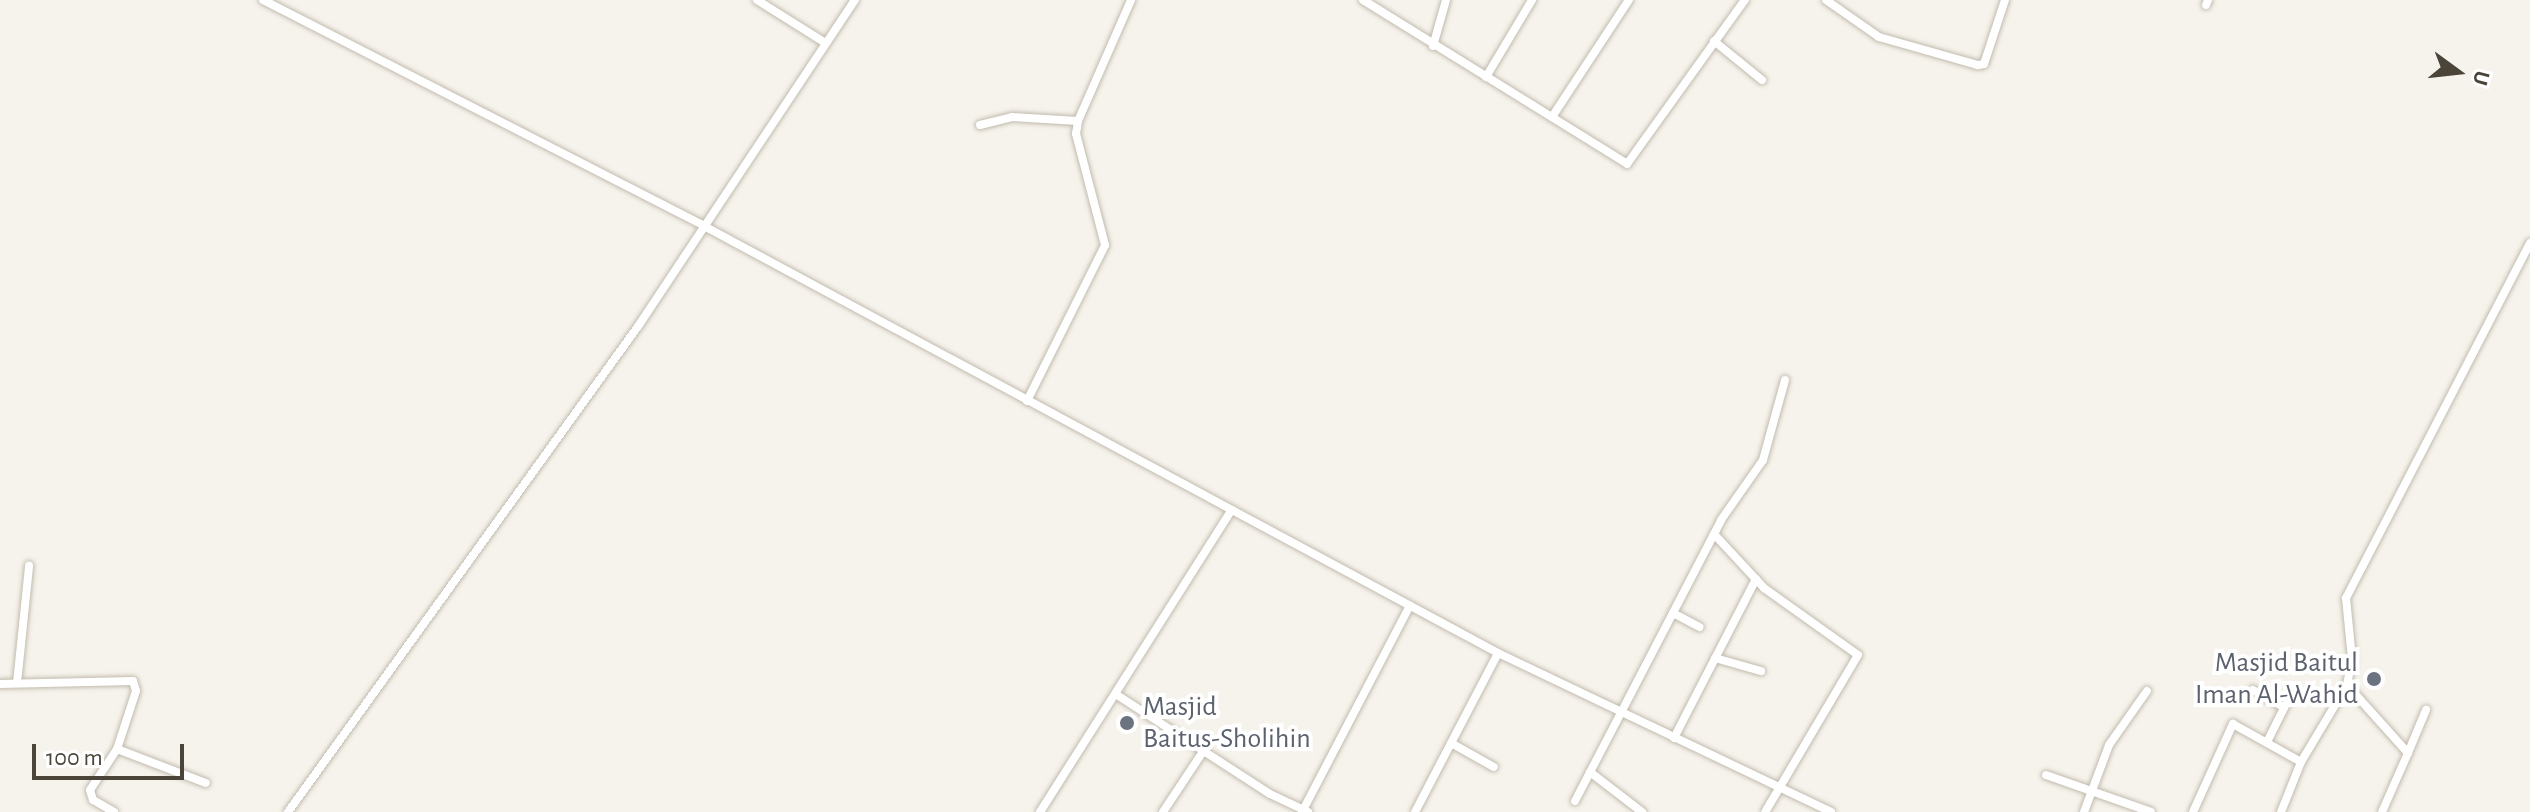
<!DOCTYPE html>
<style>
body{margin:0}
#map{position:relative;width:2530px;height:812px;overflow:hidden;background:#f6f3ec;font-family:"Alegreya Sans",sans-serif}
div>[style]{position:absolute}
.roads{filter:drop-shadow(0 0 2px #c2bbae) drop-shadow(0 0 2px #c2bbae)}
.street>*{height:8px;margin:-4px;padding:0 4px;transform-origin:4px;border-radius:4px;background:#fff}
.dots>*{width:22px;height:22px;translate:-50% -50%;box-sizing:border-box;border:4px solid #fff;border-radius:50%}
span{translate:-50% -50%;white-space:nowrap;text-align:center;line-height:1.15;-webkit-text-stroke:8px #fff;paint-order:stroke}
.worship-label{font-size:28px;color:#5b616d}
.right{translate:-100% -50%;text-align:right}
.left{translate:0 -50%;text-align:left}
.north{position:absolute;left:2418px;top:32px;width:80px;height:80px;-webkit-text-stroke:6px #fff;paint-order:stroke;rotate:105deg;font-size:22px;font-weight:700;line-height:32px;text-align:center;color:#4b4439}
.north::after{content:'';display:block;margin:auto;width:28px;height:36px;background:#4b4439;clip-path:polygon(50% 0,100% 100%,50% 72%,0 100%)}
.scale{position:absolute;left:32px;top:744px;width:152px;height:36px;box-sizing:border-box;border:4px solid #4b4439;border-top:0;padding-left:10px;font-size:24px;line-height:28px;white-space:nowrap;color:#4b4439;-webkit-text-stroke:6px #fff;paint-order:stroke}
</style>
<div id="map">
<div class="roads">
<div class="street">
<div style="left:263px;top:0;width:496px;rotate:27.1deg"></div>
<div style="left:704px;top:226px;width:902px;rotate:28.27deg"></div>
<div style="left:1498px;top:653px;width:369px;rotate:25.5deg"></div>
<div style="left:757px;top:0;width:79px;rotate:32.1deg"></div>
<div style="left:1363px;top:0;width:311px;rotate:31.8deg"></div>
<div style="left:1627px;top:164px;width:202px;rotate:-54.3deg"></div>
<div style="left:1826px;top:0;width:65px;rotate:34.9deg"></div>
<div style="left:1879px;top:37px;width:103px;rotate:15.8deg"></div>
<div style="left:1978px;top:65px;width:6px;rotate:-9deg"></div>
<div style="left:1984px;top:64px;width:67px;rotate:-71.8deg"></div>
<div style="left:2206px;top:5px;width:5px;rotate:-68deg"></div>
<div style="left:1714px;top:41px;width:62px;rotate:39.1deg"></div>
<div style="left:1433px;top:46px;width:48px;rotate:-74.2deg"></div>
<div style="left:1486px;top:77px;width:90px;rotate:-59.1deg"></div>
<div style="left:1552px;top:117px;width:140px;rotate:-56.7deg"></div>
<div style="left:980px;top:125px;width:33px;rotate:-14deg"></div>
<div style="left:1012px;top:117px;width:66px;rotate:3.5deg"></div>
<div style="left:1078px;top:121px;width:132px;rotate:-66.3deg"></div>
<div style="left:1027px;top:401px;width:174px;rotate:-63.4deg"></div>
<div style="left:1105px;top:245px;width:115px;rotate:-104.6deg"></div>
<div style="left:1076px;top:134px;width:13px;rotate:-81deg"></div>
<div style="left:1714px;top:534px;width:74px;rotate:47.2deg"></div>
<div style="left:1764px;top:588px;width:115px;rotate:35.5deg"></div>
<div style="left:1858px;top:655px;width:182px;rotate:120.6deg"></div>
<div style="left:1673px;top:613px;width:30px;rotate:28deg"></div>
<div style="left:1715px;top:658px;width:48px;rotate:15.8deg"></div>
<div style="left:17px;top:683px;width:118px;rotate:-84.1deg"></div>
<div style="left:0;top:684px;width:133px;rotate:-1.3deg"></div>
<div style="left:133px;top:681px;width:10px;rotate:73deg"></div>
<div style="left:136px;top:691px;width:61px;rotate:108.1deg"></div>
<div style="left:117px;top:749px;width:95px;rotate:20.9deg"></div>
<div style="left:2253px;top:690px;width:35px;rotate:29deg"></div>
<div style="left:1117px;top:695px;width:182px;rotate:32.9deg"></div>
<div style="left:1270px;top:794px;width:42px;rotate:25.3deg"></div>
<div style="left:1674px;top:738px;width:179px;rotate:-62.7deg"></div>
<div style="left:2267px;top:742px;width:56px;rotate:-63.4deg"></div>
<div style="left:1451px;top:743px;width:49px;rotate:29.2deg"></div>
<div style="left:2408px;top:753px;width:47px;rotate:-67.3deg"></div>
<div style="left:1590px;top:772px;width:66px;rotate:37.6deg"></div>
<div style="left:2046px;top:775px;width:111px;rotate:19.4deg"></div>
<div style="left:1575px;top:801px;width:317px;rotate:-62.5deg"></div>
<div style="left:1721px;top:520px;width:73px;rotate:-55deg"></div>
<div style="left:1763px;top:460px;width:83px;rotate:-74.6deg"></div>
<div style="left:114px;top:812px;width:24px;rotate:-150deg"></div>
<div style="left:93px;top:800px;width:10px;rotate:-107deg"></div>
<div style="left:90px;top:790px;width:49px;rotate:-56.6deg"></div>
<div style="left:288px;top:812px;width:600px;rotate:-54.22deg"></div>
<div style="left:639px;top:325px;width:390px;rotate:-56.4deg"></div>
<div style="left:1040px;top:812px;width:358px;rotate:-57.6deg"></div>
<div style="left:1163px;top:812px;width:74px;rotate:-56.5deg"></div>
<div style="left:1302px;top:812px;width:233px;rotate:-62.4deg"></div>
<div style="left:1415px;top:812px;width:179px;rotate:-62.4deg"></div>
<div style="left:2084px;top:812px;width:72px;rotate:-69.5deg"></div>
<div style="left:2109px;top:745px;width:66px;rotate:-54.9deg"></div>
<div style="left:2193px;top:812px;width:97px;rotate:-65.6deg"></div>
<div style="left:2233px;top:724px;width:78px;rotate:29.2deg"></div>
<div style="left:2281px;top:812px;width:54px;rotate:-68.2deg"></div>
<div style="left:2301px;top:762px;width:90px;rotate:-59.1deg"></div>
<div style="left:2382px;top:812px;width:64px;rotate:-66.2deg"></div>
<div style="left:2408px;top:753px;width:91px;rotate:-131.9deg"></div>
<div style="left:2347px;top:685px;width:26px;rotate:-79deg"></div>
<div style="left:2352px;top:659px;width:61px;rotate:-95.6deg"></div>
<div style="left:2346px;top:598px;width:400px;rotate:-62.6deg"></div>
</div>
</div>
<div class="dots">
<div style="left:2374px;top:679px;background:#6b7280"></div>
<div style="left:1127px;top:723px;background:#6b7280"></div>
</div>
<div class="worship-label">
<span class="right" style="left:2358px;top:679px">Masjid Baitul<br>Iman Al-Wahid</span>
<span class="left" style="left:1143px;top:723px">Masjid<br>Baitus-Sholihin</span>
</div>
<div class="north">U</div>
<div class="scale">100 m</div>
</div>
